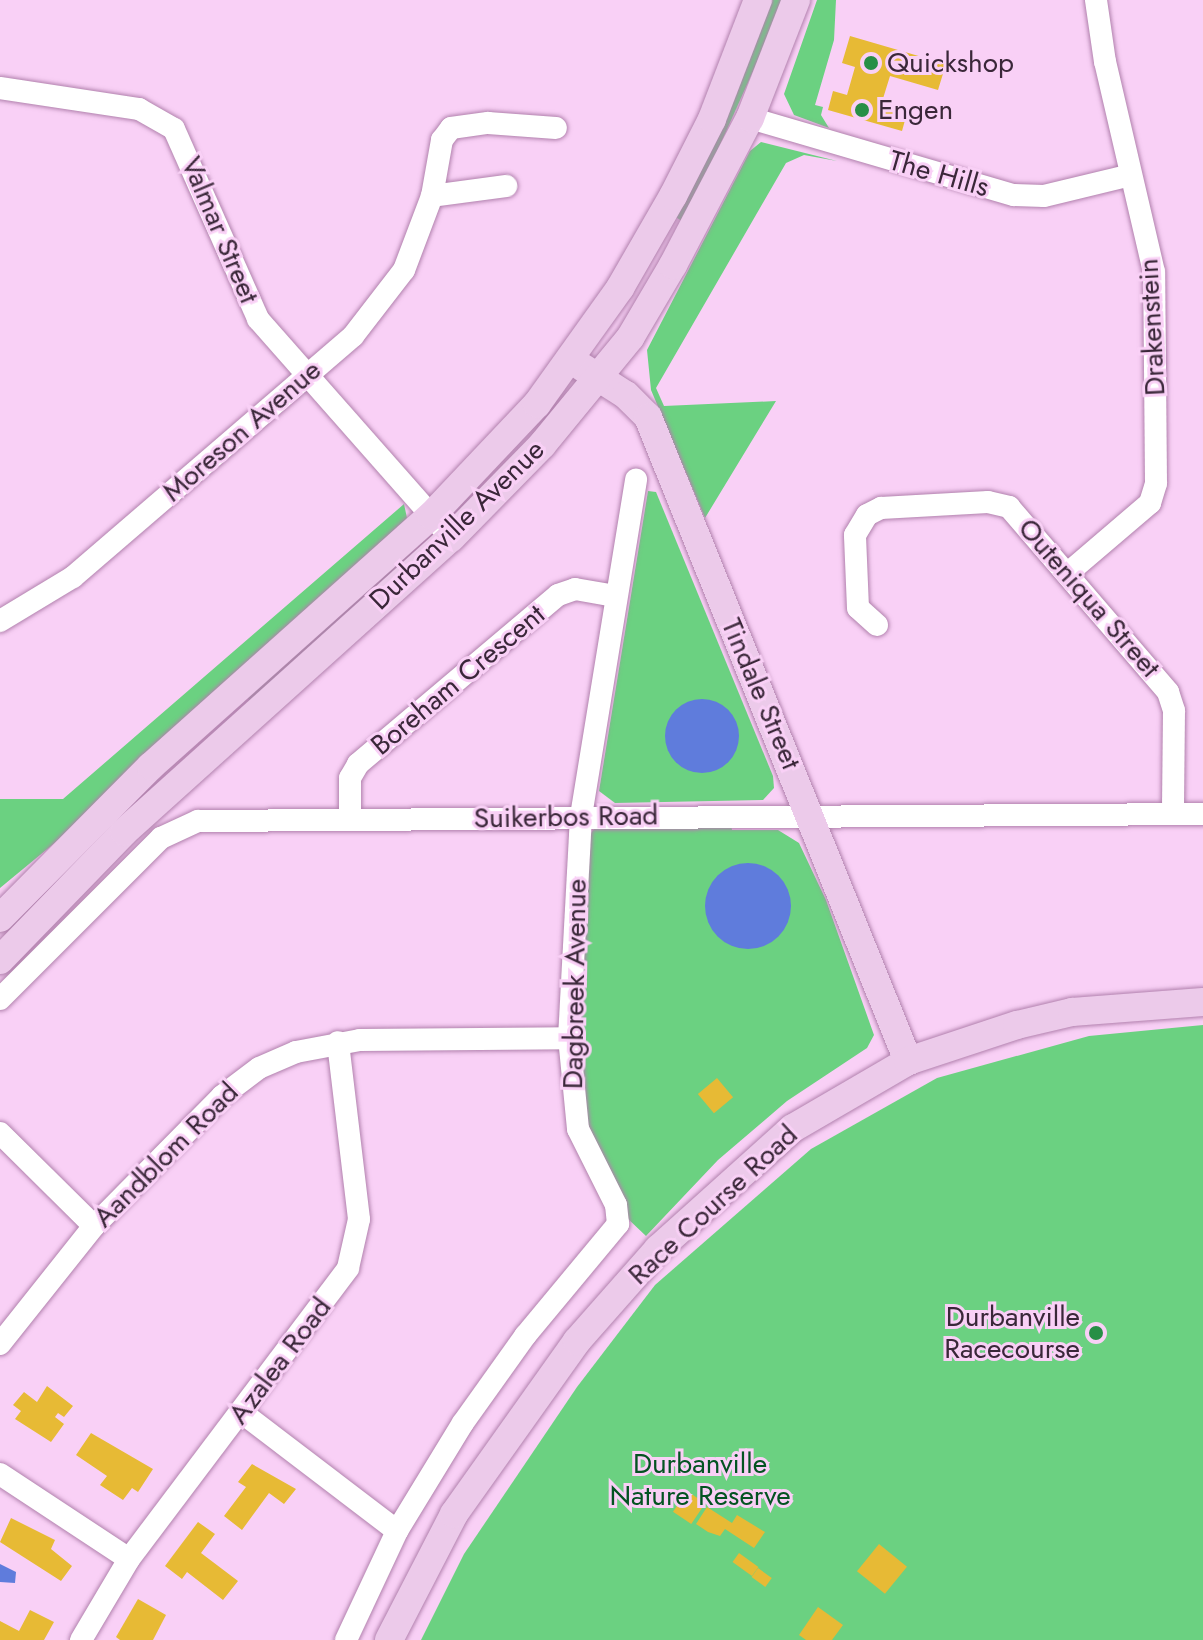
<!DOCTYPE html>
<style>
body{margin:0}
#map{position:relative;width:1203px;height:1640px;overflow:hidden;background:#f9d0f6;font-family:Jost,sans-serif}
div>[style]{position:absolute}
.green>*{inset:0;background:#6bd181}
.water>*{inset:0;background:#5f7cdc}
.round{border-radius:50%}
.building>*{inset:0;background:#e7ba35;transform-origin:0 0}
.roads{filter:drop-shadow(0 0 2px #b181ad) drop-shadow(0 0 2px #b181ad)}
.minor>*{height:22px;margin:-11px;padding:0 11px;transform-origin:11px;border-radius:11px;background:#fff}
.major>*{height:28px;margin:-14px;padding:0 14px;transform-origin:14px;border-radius:14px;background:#eccaea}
.dots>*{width:22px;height:22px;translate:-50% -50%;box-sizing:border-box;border:4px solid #f9d0f6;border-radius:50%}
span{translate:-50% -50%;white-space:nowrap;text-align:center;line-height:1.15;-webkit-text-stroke:6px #f9d0f6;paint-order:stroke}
.poi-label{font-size:28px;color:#3a2739}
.left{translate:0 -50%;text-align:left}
.right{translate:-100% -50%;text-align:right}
.street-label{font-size:28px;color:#3a2739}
.park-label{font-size:28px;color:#035321}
</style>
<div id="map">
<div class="green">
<div style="clip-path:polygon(769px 0,785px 0,685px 223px,674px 216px)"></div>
<div style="clip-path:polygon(817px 0,836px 0,834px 40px,815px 105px,823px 107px,821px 115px,829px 128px,794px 115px,784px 94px)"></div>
<div style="clip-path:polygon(761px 142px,837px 161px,804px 155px,786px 163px,656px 388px,664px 406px,776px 401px,705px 518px,651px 390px,647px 350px,750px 151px)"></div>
<div style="clip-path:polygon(648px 491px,656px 492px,773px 776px,774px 788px,763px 800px,615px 803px,599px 791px)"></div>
<div style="clip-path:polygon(404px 504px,407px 518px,74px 827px,0 888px,0 799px,63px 799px)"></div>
<div style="clip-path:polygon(410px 550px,413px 554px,250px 701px,245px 694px)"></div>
<div style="clip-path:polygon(731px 825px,732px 830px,778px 830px,799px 843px,826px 900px,874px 1035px,867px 1048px,787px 1101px,718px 1160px,646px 1236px,626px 1217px,588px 1135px,578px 1041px,590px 834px,595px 828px)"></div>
<div style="clip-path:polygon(1203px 1025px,1203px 1640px,421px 1640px,464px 1554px,577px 1387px,655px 1285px,811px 1149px,937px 1078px,1089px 1036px)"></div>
</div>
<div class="water">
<div class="round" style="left:665px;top:699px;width:74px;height:74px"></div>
<div class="round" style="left:705px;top:863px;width:86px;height:86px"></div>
<div style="clip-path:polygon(0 1564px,16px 1572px,15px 1583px,0 1582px)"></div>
</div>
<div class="building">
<div style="clip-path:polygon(850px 36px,946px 64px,938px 90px,890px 76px,881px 105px,907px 113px,902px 131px,828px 110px,833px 91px,847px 95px,855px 67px,842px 63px)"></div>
<div style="left:717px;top:1078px;width:25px;height:25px;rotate:50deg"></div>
<div style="clip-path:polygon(47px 1386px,73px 1406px,64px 1417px,58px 1413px,55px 1417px,64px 1424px,51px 1442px,15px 1419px,21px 1411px,13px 1405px,24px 1392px,37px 1402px)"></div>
<div style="clip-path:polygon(91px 1433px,153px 1469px,138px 1492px,132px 1488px,123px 1500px,100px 1485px,107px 1476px,76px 1455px)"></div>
<div style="clip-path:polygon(252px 1464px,296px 1489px,284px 1504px,269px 1493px,242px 1530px,224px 1516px,246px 1487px,238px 1482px)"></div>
<div style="left:687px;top:1491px;width:22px;height:25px;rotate:34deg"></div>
<div style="clip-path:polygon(707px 1507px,732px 1523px,737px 1515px,765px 1532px,754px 1548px,725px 1529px,720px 1536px,708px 1532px,696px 1524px)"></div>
<div style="clip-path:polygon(11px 1518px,55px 1540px,51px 1549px,72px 1566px,61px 1581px,0 1542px)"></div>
<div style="clip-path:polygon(198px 1522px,215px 1534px,201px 1553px,238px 1581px,223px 1600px,187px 1572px,182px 1579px,165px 1566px)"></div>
<div style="left:879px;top:1544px;width:36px;height:35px;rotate:39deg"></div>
<div style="left:739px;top:1553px;width:24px;height:11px;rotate:36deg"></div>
<div style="left:758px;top:1568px;width:17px;height:11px;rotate:36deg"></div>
<div style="clip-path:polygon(138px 1599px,166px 1615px,153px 1640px,120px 1640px,116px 1637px)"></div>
<div style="clip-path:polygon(818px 1607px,843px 1625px,832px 1640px,806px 1640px,799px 1635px)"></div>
<div style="clip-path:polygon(30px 1610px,54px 1622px,44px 1640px,0 1640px,0 1621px,19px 1631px)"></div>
</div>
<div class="roads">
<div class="minor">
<div style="left:0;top:88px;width:141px;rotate:8.6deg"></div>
<div style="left:139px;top:109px;width:40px;rotate:29.7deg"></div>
<div style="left:174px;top:129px;width:208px;rotate:66.1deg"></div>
<div style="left:258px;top:319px;width:278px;rotate:48.6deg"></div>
<div style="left:750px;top:118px;width:275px;rotate:16.3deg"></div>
<div style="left:1014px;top:195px;width:30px;rotate:2deg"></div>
<div style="left:1044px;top:196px;width:89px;rotate:-13.6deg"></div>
<div style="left:432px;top:196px;width:57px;rotate:-79.9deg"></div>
<div style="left:442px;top:140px;width:15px;rotate:-53deg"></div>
<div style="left:451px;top:128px;width:37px;rotate:-8deg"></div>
<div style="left:488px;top:123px;width:68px;rotate:4.2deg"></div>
<div style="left:1068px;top:573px;width:108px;rotate:-40.5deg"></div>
<div style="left:1150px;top:503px;width:21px;rotate:-73deg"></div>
<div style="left:1156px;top:483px;width:211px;rotate:-90.5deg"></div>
<div style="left:1154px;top:272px;width:216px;rotate:-103.1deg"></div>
<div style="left:1105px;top:62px;width:63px;rotate:-98.3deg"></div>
<div style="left:0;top:621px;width:85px;rotate:-31.1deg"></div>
<div style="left:73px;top:577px;width:369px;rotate:-40.7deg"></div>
<div style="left:353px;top:336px;width:83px;rotate:-52.3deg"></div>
<div style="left:404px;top:270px;width:79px;rotate:-69.3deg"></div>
<div style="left:432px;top:196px;width:75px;rotate:-7.7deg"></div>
<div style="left:877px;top:625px;width:25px;rotate:-138deg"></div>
<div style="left:858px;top:608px;width:73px;rotate:-92.4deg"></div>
<div style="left:855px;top:535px;width:23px;rotate:-59deg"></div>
<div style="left:867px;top:515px;width:16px;rotate:-27deg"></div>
<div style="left:881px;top:508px;width:107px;rotate:-3.2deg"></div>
<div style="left:988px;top:502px;width:22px;rotate:13deg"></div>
<div style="left:1009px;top:507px;width:244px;rotate:49.3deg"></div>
<div style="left:1168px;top:692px;width:20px;rotate:72deg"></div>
<div style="left:1174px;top:711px;width:103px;rotate:90.6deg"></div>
<div style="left:350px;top:819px;width:41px;rotate:-90deg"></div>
<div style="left:350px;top:778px;width:16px;rotate:-60deg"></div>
<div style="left:358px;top:764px;width:262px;rotate:-40.2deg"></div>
<div style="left:558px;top:595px;width:18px;rotate:-19deg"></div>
<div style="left:575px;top:589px;width:40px;rotate:10deg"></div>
<div style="left:0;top:999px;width:228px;rotate:-45deg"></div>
<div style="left:161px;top:838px;width:41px;rotate:-24.7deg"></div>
<div style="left:198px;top:821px;width:1005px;rotate:-0.4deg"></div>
<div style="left:0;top:1133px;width:132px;rotate:44.7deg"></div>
<div style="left:0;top:1344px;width:151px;rotate:-51.5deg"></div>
<div style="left:94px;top:1226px;width:182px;rotate:-45.4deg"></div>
<div style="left:222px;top:1096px;width:46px;rotate:-37.1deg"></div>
<div style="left:259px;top:1068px;width:40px;rotate:-23.4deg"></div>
<div style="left:296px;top:1052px;width:65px;rotate:-10.6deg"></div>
<div style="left:360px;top:1040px;width:209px;rotate:-0.5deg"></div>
<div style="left:241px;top:1412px;width:196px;rotate:37.3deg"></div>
<div style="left:0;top:1474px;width:154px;rotate:33.4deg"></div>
<div style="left:81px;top:1640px;width:94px;rotate:-59.3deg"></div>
<div style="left:129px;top:1559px;width:364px;rotate:-53deg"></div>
<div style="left:348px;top:1268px;width:50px;rotate:-77.3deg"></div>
<div style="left:359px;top:1219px;width:178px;rotate:-96.8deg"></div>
<div style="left:346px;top:1640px;width:120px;rotate:-64.9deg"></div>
<div style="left:397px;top:1531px;width:127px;rotate:-58.6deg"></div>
<div style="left:463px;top:1423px;width:107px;rotate:-54.5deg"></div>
<div style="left:525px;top:1336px;width:146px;rotate:-50.3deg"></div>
<div style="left:618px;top:1224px;width:19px;rotate:-96deg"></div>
<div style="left:616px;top:1205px;width:85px;rotate:-116.6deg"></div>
<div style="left:578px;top:1129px;width:91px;rotate:-95.6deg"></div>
<div style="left:569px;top:1038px;width:222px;rotate:-86.9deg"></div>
<div style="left:581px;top:816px;width:341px;rotate:-80.7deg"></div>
</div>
<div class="major">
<div style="left:582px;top:367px;width:52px;rotate:32.5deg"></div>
<div style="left:626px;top:395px;width:31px;rotate:45deg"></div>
<div style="left:648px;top:417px;width:695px;rotate:68.01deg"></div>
<div style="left:0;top:918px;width:214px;rotate:-45.2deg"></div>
<div style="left:151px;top:766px;width:375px;rotate:-41.8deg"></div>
<div style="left:431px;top:516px;width:154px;rotate:-46.6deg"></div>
<div style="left:537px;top:404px;width:143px;rotate:-54.4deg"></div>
<div style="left:620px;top:288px;width:106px;rotate:-60.1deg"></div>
<div style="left:673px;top:196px;width:86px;rotate:-63.1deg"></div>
<div style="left:712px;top:119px;width:128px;rotate:-68.9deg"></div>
<div style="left:0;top:960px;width:178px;rotate:-45.9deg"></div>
<div style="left:124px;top:832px;width:440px;rotate:-42deg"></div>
<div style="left:451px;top:538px;width:130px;rotate:-45.6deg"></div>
<div style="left:542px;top:445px;width:139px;rotate:-50.6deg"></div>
<div style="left:630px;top:338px;width:85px;rotate:-59.5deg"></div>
<div style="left:673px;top:265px;width:166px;rotate:-62.4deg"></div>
<div style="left:750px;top:118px;width:127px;rotate:-68.7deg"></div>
<div style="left:389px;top:1640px;width:142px;rotate:-62.7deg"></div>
<div style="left:454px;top:1514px;width:212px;rotate:-54.6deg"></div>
<div style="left:577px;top:1341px;width:123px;rotate:-48.6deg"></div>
<div style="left:658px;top:1249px;width:181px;rotate:-41.9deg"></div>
<div style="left:793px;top:1128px;width:133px;rotate:-30.2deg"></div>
<div style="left:908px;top:1061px;width:115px;rotate:-18.3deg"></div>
<div style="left:1017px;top:1025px;width:57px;rotate:-13.3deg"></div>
<div style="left:1072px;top:1012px;width:131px;rotate:-4.4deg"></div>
</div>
</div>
<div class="dots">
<div style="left:871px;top:63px;background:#278f46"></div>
<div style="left:862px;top:110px;background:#278f46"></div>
<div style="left:1096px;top:1333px;background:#278f46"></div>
</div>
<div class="poi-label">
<span class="left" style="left:887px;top:63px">Quickshop</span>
<span class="left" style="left:878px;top:110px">Engen</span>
<span class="right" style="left:1080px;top:1333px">Durbanville<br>Racecourse</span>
</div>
<div class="street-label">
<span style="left:939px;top:174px;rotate:16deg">The Hills</span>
<span style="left:220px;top:230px;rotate:67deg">Valmar Street</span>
<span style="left:1152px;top:327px;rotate:-93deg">Drakenstein</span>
<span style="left:242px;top:431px;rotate:-41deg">Moreson Avenue</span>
<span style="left:457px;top:525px;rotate:-44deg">Durbanville Avenue</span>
<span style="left:1089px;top:598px;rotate:49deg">Outeniqua Street</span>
<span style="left:458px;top:680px;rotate:-40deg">Boreham Crescent</span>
<span style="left:761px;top:694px;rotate:67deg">Tindale Street</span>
<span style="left:566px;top:817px;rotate:-1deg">Suikerbos Road</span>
<span style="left:575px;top:984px;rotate:-89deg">Dagbreek Avenue</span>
<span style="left:166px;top:1155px;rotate:-45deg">Aandblom Road</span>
<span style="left:713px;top:1205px;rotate:-43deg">Race Course Road</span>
<span style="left:280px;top:1361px;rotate:-53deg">Azalea Road</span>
</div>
<div class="park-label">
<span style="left:700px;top:1480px">Durbanville<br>Nature Reserve</span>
</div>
</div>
